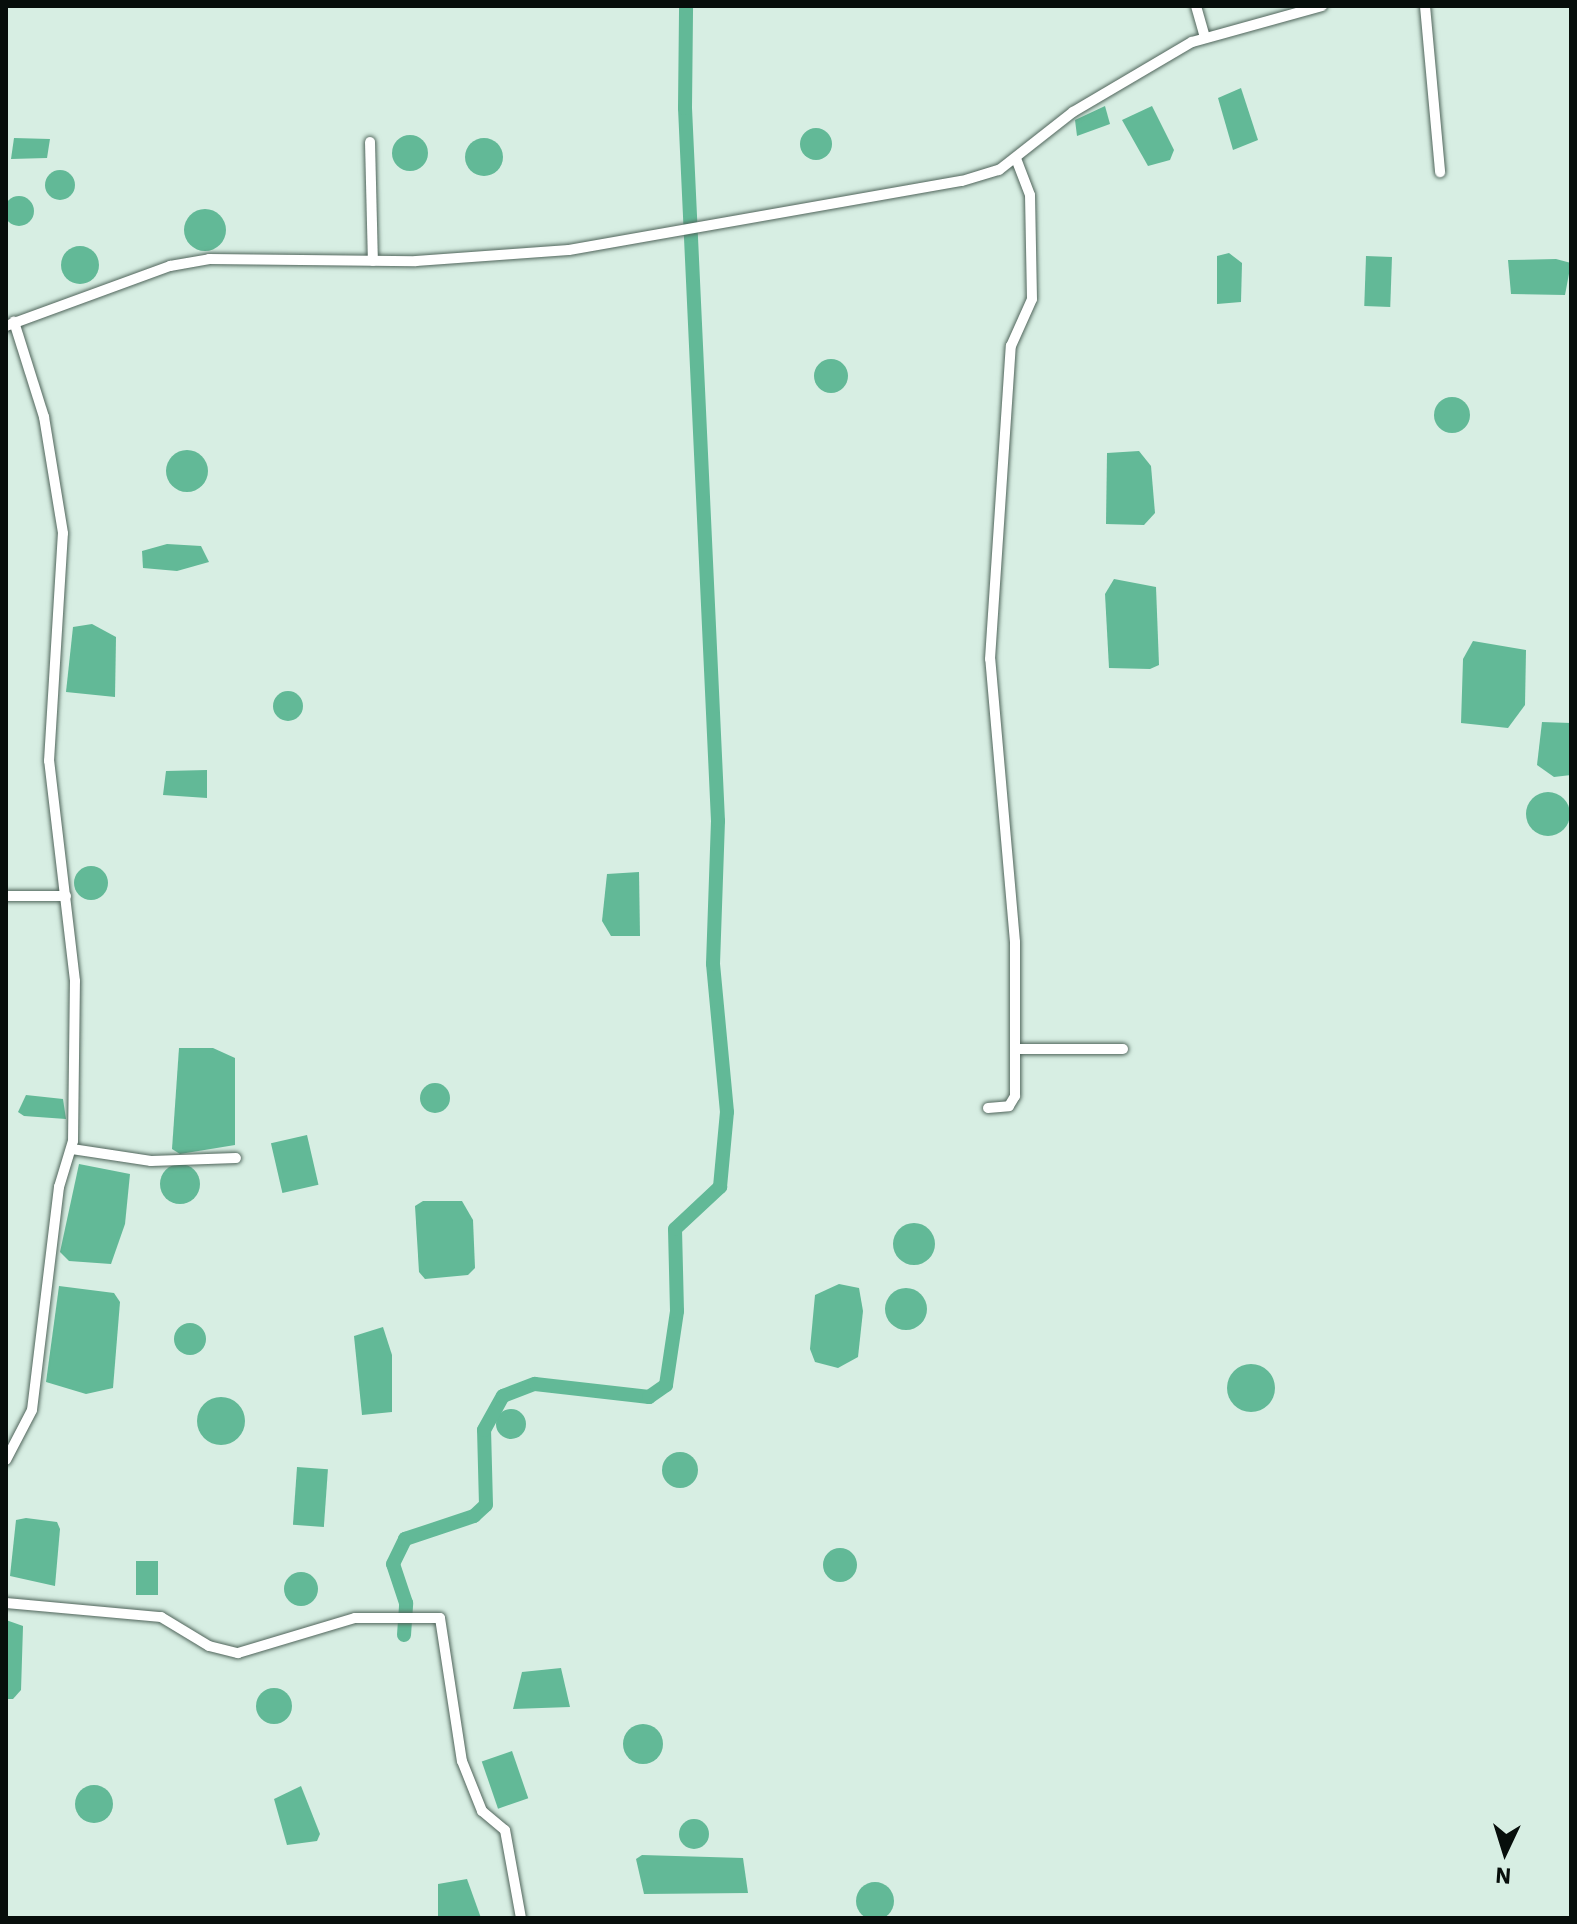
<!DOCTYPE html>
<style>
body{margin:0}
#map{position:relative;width:1577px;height:1924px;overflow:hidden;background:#d7eee3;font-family:"IBM Plex Sans",sans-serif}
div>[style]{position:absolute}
.water>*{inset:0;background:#62b997;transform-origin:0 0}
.round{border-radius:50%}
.canal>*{height:14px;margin:-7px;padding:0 7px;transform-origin:7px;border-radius:7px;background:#62b997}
.roads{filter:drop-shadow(0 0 2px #50655b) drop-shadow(0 0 2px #50655b)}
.minor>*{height:10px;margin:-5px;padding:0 5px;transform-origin:5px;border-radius:5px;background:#fff}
span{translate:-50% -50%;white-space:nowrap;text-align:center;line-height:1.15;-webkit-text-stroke:8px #d7eee3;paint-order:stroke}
.frame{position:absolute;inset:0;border:8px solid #070e0b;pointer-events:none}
.north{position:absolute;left:1465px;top:1812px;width:80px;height:80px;-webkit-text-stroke:6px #d7eee3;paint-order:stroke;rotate:184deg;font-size:22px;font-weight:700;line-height:32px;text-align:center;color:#070e0b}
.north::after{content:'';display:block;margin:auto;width:28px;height:36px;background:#070e0b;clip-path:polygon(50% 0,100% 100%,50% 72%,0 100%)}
</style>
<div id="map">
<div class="water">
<div style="clip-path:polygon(1241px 88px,1258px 140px,1233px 150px,1218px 98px)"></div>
<div style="clip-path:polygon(1105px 106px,1110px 124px,1077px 136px,1075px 120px)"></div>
<div style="clip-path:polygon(1152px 106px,1174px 150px,1170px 160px,1148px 166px,1122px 120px)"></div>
<div class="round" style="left:800px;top:128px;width:32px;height:32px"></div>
<div class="round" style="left:392px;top:135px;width:36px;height:36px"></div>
<div style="clip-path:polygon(14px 138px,50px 139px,47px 158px,11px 159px)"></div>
<div class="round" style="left:465px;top:138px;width:38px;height:38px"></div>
<div class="round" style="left:45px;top:170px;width:30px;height:30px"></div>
<div class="round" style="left:4px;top:196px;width:30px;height:30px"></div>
<div class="round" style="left:184px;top:209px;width:42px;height:42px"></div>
<div class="round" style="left:61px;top:246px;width:38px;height:38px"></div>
<div style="clip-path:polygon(1229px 253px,1242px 263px,1241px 302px,1217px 304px,1217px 256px)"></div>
<div style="left:1366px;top:256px;width:26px;height:50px;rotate:2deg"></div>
<div style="clip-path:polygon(1556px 259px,1571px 263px,1565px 295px,1511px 294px,1508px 260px)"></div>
<div class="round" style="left:814px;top:359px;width:34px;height:34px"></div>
<div class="round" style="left:1434px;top:397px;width:36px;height:36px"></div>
<div class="round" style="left:166px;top:450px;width:42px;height:42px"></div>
<div style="clip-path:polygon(1107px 453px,1139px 451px,1151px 466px,1155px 513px,1144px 525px,1106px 524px)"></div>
<div style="clip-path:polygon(167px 544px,201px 546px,209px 562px,177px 571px,143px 568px,142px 551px)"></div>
<div style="clip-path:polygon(1114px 579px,1156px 587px,1159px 665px,1150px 669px,1109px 668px,1105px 594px)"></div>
<div style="clip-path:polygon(92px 624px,116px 637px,115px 697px,66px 692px,73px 627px)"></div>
<div style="clip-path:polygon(1473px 641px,1526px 650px,1525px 705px,1508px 728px,1461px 723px,1463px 659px)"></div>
<div class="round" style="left:273px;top:691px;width:30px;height:30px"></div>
<div style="clip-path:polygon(1542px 722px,1571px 723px,1571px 775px,1554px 777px,1537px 765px)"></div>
<div style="clip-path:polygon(207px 770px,207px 798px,163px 795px,166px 771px)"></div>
<div class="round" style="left:1526px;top:792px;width:44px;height:44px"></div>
<div class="round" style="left:74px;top:866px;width:34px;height:34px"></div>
<div style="clip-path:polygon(639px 872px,640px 936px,611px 936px,602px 921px,607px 874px)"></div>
<div style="clip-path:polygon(179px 1048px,213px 1048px,235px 1058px,235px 1145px,180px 1154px,172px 1149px)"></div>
<div class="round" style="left:420px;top:1083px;width:30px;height:30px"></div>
<div style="clip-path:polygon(26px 1095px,63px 1099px,66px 1119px,24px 1116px,18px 1112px)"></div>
<div style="left:307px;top:1135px;width:51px;height:37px;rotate:77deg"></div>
<div class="round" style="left:160px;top:1164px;width:40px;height:40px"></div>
<div style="clip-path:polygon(79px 1164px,130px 1174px,125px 1224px,111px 1264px,69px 1261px,60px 1252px)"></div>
<div style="clip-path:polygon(423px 1201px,462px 1201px,473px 1220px,475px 1268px,468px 1275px,425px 1279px,419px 1272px,415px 1206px)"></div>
<div class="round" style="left:893px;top:1223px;width:42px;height:42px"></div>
<div style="clip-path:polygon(839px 1284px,859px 1288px,863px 1311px,858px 1357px,838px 1368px,815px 1362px,810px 1349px,815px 1295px)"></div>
<div style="clip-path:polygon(59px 1286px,114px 1293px,120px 1302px,113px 1388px,86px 1394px,46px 1382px)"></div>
<div class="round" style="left:885px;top:1288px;width:42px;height:42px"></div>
<div class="round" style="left:174px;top:1323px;width:32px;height:32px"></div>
<div style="clip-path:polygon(383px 1327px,392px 1355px,392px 1412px,362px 1415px,354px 1336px)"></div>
<div class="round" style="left:1227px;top:1364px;width:48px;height:48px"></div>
<div class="round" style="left:197px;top:1397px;width:48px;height:48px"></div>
<div class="round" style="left:496px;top:1409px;width:30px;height:30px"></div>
<div class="round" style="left:662px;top:1452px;width:36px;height:36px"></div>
<div style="left:297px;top:1467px;width:31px;height:58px;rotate:4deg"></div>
<div style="clip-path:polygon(26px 1518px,57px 1522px,60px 1529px,55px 1586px,10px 1576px,16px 1520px)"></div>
<div class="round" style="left:823px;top:1548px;width:34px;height:34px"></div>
<div style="left:136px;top:1561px;width:22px;height:34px"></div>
<div class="round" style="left:284px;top:1572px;width:34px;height:34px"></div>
<div style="clip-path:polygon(6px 1620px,23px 1626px,21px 1690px,13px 1699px,6px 1699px)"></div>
<div style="clip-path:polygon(561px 1668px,570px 1707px,513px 1709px,522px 1672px)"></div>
<div class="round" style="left:256px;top:1688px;width:36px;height:36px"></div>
<div class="round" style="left:623px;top:1724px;width:40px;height:40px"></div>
<div style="left:512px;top:1751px;width:50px;height:32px;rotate:71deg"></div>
<div class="round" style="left:75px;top:1785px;width:38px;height:38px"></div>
<div style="clip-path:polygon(301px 1786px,320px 1834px,317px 1841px,287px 1845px,274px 1799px)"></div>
<div class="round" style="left:679px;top:1819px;width:30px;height:30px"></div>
<div style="clip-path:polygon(642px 1855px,743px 1858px,748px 1893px,644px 1894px,636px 1859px)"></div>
<div style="clip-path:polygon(467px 1879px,481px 1918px,438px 1918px,438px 1884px)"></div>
<div class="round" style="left:856px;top:1882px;width:38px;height:38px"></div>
</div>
<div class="canal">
<div style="left:404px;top:1635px;width:32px;rotate:-86deg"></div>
<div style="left:406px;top:1603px;width:41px;rotate:-108.4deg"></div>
<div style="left:393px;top:1564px;width:28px;rotate:-64deg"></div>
<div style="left:405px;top:1539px;width:73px;rotate:-18.4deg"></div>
<div style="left:474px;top:1516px;width:16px;rotate:-43deg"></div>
<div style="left:486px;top:1505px;width:75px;rotate:-91.5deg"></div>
<div style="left:484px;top:1430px;width:39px;rotate:-61deg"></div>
<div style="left:503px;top:1396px;width:34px;rotate:-21deg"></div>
<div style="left:535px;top:1384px;width:115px;rotate:6.5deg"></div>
<div style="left:649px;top:1397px;width:21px;rotate:-35deg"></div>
<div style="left:666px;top:1385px;width:75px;rotate:-81.5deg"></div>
<div style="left:677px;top:1311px;width:82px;rotate:-91.4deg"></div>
<div style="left:675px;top:1229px;width:62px;rotate:-43deg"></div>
<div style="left:720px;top:1187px;width:75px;rotate:-84.7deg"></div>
<div style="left:727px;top:1112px;width:149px;rotate:-95.4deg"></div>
<div style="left:713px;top:964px;width:143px;rotate:-88deg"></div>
<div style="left:718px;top:821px;width:714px;rotate:-92.65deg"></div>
<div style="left:685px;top:108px;width:102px;rotate:-89.4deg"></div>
</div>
<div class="roads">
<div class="minor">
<div style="left:1196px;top:6px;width:33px;rotate:74deg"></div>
<div style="left:1425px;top:6px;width:167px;rotate:84.8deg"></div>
<div style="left:370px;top:142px;width:119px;rotate:88.6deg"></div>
<div style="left:6px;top:326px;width:175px;rotate:-20.1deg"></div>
<div style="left:170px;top:266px;width:40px;rotate:-10deg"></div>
<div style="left:209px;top:259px;width:207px;rotate:0.6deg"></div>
<div style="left:416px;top:261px;width:153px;rotate:-4.1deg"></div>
<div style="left:569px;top:250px;width:399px;rotate:-10deg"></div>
<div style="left:962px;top:181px;width:39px;rotate:-17deg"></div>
<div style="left:999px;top:170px;width:94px;rotate:-38.1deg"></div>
<div style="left:1073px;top:112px;width:138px;rotate:-30.5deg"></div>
<div style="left:1192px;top:42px;width:135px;rotate:-15.5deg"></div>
<div style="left:6px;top:896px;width:60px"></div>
<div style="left:1016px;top:1049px;width:107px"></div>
<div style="left:988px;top:1108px;width:21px;rotate:-5deg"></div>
<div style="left:1009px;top:1106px;width:12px;rotate:-59deg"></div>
<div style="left:1015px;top:1096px;width:154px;rotate:-90deg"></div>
<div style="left:1015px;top:942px;width:284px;rotate:-95deg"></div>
<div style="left:990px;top:659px;width:314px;rotate:-86.2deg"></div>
<div style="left:1011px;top:346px;width:51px;rotate:-65.9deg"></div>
<div style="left:1032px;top:299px;width:104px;rotate:-91.1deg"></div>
<div style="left:1030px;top:195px;width:39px;rotate:-111deg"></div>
<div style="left:72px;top:1149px;width:80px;rotate:8.6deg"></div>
<div style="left:151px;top:1161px;width:85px;rotate:-2deg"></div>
<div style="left:6px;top:1460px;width:56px;rotate:-62.5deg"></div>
<div style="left:32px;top:1410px;width:225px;rotate:-83.1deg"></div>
<div style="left:59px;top:1187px;width:48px;rotate:-73.1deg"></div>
<div style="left:73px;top:1141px;width:160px;rotate:-89.3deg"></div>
<div style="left:75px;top:981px;width:222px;rotate:-96.7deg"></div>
<div style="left:49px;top:761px;width:228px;rotate:-86.5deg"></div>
<div style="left:63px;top:533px;width:118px;rotate:-99.3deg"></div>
<div style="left:44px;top:417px;width:100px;rotate:-107.5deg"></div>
<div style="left:6px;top:1603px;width:156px;rotate:5.2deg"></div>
<div style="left:161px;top:1617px;width:56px;rotate:31.1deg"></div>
<div style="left:209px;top:1646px;width:30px;rotate:14deg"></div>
<div style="left:238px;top:1653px;width:122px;rotate:-16.7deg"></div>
<div style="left:355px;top:1618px;width:85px"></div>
<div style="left:440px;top:1618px;width:145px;rotate:81.3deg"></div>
<div style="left:462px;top:1761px;width:54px;rotate:68.2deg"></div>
<div style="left:482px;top:1811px;width:30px;rotate:40deg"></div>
<div style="left:505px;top:1830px;width:89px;rotate:79.7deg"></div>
</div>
</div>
<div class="frame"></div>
<div class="north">N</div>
</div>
